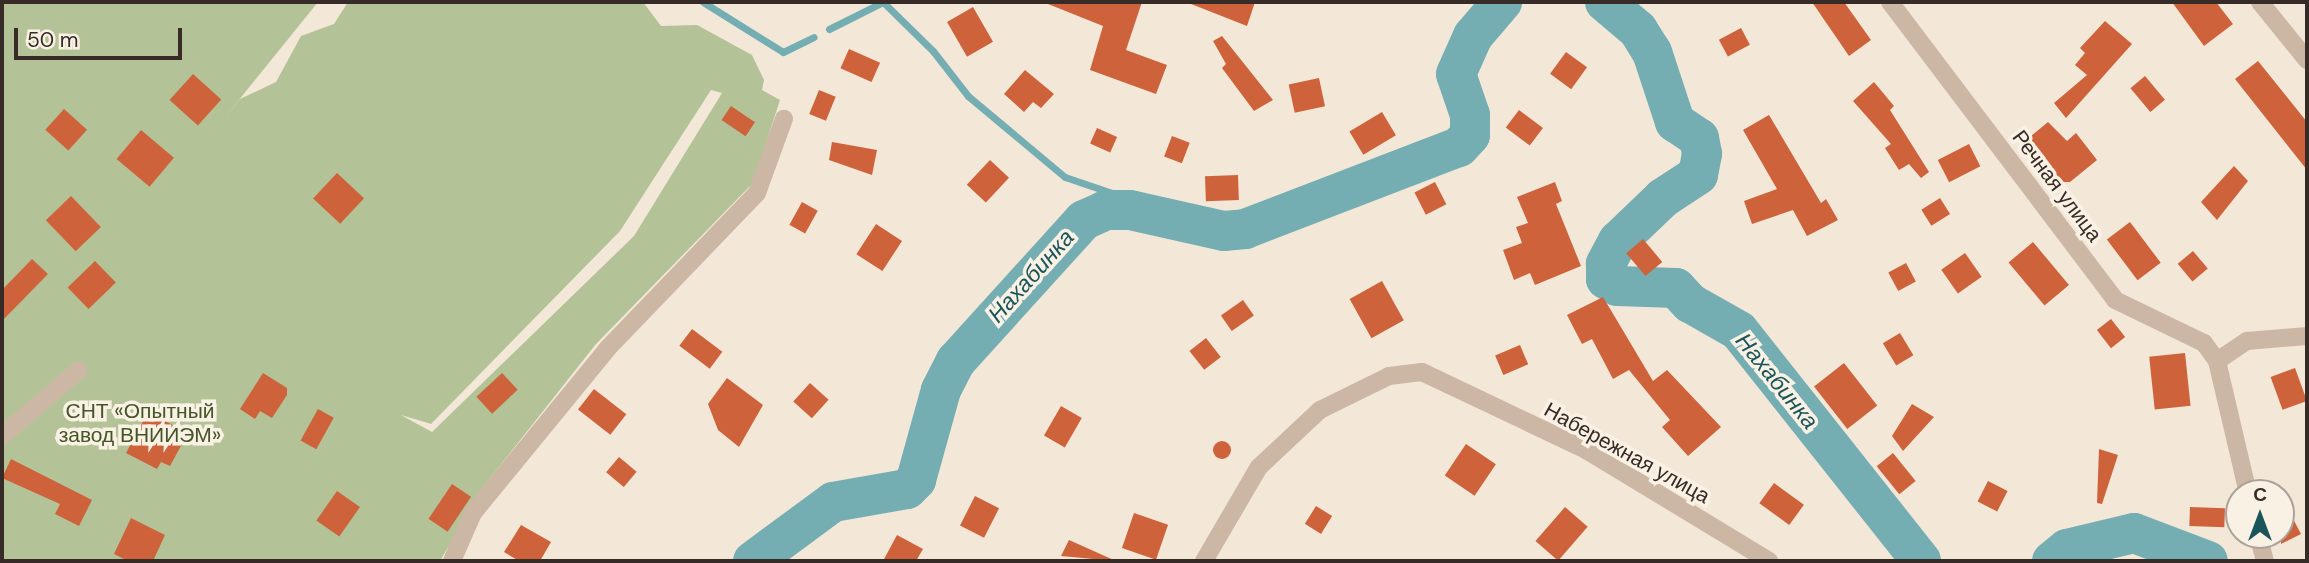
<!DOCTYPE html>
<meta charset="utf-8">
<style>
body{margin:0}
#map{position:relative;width:2309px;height:563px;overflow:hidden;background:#f3e7d8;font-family:"DM Sans",sans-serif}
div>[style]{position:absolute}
.green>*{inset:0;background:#b3c397}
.stream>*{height:7px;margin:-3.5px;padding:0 3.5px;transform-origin:3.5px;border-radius:3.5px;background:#75aeb2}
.river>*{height:40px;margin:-20px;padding:0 20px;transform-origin:20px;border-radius:20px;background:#75aeb2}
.building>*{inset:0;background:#ce623b;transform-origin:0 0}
.round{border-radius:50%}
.street>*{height:18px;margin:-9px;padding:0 9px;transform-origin:9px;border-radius:9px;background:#ccb7a4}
span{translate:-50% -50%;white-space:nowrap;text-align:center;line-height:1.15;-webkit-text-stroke:7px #faf1e5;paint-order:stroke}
.street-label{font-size:21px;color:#362b26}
.park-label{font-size:21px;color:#445628}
.water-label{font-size:23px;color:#19555b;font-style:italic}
.frame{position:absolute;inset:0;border:4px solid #362b26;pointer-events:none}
.north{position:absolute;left:2225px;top:479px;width:70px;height:70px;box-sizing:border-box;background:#faf1e5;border:2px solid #aca299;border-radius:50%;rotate:0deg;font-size:19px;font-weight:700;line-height:28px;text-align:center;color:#362b26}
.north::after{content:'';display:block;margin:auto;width:24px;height:32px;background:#19555b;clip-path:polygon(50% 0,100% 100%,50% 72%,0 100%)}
.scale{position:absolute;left:14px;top:28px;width:168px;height:32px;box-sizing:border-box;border:4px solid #362b26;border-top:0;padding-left:9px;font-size:21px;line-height:24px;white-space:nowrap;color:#362b26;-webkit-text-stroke:5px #faf1e5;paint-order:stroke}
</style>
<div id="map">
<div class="green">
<div style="clip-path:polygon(evenodd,2px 2px,318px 2px,222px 121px,240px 99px,276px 82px,301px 36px,334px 24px,348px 2px,643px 2px,661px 26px,697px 25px,752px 55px,764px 80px,762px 90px,780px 100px,753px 183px,596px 344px,487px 482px,440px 561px,2px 561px,2px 2px,711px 90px,722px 93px,634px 236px,432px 432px,401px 415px,431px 424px,620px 231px,711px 90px)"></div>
</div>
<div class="stream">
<div style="left:703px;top:2px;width:94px;rotate:32deg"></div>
<div style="left:783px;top:52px;width:34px;rotate:-26deg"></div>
<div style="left:829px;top:29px;width:60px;rotate:-26.6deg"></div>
<div style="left:883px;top:2px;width:70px;rotate:44.4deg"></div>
<div style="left:933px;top:51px;width:57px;rotate:52.1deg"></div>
<div style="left:968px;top:96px;width:126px;rotate:39.9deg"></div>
<div style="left:1065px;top:177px;width:168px;rotate:18.8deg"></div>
<div style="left:2149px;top:537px;width:25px;rotate:72deg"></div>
</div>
<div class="river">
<div style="left:1605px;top:2px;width:43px;rotate:40.3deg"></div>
<div style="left:1638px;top:30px;width:26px;rotate:58deg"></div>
<div style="left:1652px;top:52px;width:74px;rotate:71.8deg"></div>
<div style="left:1675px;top:122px;width:29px;rotate:34deg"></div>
<div style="left:1699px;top:138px;width:16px;rotate:79deg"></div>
<div style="left:1702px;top:154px;width:21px;rotate:101deg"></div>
<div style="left:1698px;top:175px;width:42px;rotate:146.7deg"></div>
<div style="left:1663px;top:198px;width:62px;rotate:136.3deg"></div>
<div style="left:1618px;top:241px;width:26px;rotate:118deg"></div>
<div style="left:1606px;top:264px;width:15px;rotate:90deg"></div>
<div style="left:1606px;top:279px;width:13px;rotate:32deg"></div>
<div style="left:1617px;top:286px;width:59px;rotate:1.9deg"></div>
<div style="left:1676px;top:288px;width:21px;rotate:47deg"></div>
<div style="left:1690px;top:303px;width:56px;rotate:29.7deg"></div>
<div style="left:1739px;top:331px;width:293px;rotate:51.6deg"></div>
<div style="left:753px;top:561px;width:99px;rotate:-36.4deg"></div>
<div style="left:833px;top:502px;width:75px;rotate:-10deg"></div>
<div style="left:907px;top:489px;width:13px;rotate:-45deg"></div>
<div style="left:916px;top:480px;width:93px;rotate:-74.5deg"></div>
<div style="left:941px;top:390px;width:33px;rotate:-63deg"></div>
<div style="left:956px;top:361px;width:190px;rotate:-47.8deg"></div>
<div style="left:1084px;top:220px;width:24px;rotate:-24deg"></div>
<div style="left:1106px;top:210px;width:24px"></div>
<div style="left:1130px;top:210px;width:96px;rotate:12.6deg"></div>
<div style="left:1224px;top:231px;width:21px;rotate:-5deg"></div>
<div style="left:1245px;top:229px;width:229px;rotate:-21deg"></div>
<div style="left:1459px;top:147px;width:16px;rotate:-47deg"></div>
<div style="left:1470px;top:135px;width:20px;rotate:-90deg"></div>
<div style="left:1470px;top:115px;width:43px;rotate:-108.9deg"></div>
<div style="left:1456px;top:74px;width:42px;rotate:-65.9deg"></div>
<div style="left:1473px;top:36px;width:45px;rotate:-49.5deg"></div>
<div style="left:2052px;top:561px;width:19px;rotate:-39deg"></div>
<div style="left:2067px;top:549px;width:69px;rotate:-13.4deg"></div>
<div style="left:2134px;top:533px;width:79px;rotate:20.7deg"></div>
</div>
<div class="building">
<div style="clip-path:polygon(1043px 2px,1142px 2px,1126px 50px,1167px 65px,1156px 94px,1090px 70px,1103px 26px)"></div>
<div style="clip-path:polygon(1186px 2px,1255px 2px,1247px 26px)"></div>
<div style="clip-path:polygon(1812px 2px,1844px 2px,1871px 40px,1849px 56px)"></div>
<div style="clip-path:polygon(2172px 2px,2216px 2px,2233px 24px,2204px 46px)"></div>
<div style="left:973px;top:7px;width:40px;height:30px;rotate:60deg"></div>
<div style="clip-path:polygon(2105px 21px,2132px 44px,2066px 118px,2054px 103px,2087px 75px,2075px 65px,2085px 53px,2080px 48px)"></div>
<div style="left:1741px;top:28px;width:19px;height:25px;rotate:62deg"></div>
<div style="clip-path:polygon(1222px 36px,1273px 100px,1254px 111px,1222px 68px,1226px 64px,1213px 41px)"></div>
<div style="left:849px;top:49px;width:34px;height:21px;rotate:24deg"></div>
<div style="left:1566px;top:52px;width:26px;height:27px;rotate:36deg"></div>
<div style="clip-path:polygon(2258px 61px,2307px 122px,2307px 170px,2235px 79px)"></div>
<div style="clip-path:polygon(1025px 70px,1054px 94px,1041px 108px,1033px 102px,1024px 112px,1004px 94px)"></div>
<div style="left:193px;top:74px;width:38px;height:35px;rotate:42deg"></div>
<div style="left:2145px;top:76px;width:31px;height:19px;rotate:50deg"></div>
<div style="left:1319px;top:78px;width:29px;height:31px;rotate:78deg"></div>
<div style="clip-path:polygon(1874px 82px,1894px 106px,1890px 110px,1929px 172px,1921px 178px,1909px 164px,1899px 170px,1885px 148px,1891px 144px,1853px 101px)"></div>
<div style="left:819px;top:90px;width:18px;height:26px;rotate:22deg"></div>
<div style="left:731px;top:106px;width:29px;height:17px;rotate:34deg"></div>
<div style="left:64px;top:109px;width:31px;height:28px;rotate:42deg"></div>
<div style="left:1519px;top:110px;width:30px;height:22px;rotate:37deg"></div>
<div style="left:1382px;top:112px;width:27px;height:38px;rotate:59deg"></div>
<div style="clip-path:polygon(1769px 115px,1821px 203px,1826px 199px,1838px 220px,1807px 236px,1793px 210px,1752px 224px,1744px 201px,1777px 189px,1743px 130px)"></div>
<div style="clip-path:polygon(2048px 122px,2067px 141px,2076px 133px,2097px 160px,2070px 182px,2063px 182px,2025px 141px)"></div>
<div style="left:1097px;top:128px;width:22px;height:17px;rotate:24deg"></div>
<div style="left:141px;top:130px;width:43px;height:38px;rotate:40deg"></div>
<div style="left:1172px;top:136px;width:19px;height:22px;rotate:21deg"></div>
<div style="clip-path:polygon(832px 142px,877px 150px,872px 175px,829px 160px)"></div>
<div style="left:1969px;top:144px;width:25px;height:35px;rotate:63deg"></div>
<div style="left:990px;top:160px;width:26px;height:34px;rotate:43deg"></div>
<div style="clip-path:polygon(2234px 166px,2248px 181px,2217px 220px,2201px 202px)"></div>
<div style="left:337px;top:173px;width:37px;height:35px;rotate:43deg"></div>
<div style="left:1238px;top:175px;width:25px;height:33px;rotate:88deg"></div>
<div style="left:1435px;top:182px;width:25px;height:23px;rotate:63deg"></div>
<div style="clip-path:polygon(1555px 182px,1562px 201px,1556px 204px,1581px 266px,1535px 285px,1530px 273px,1514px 280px,1503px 250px,1522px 243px,1516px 227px,1528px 223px,1517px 197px)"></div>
<div style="left:71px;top:196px;width:43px;height:35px;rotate:46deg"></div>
<div style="left:1940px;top:198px;width:19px;height:22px;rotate:58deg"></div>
<div style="left:802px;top:202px;width:18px;height:26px;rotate:29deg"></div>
<div style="left:2130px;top:222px;width:51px;height:29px;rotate:53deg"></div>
<div style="left:876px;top:224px;width:31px;height:36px;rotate:33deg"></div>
<div style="left:1643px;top:239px;width:30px;height:22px;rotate:50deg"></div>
<div style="left:2033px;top:242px;width:56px;height:32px;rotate:50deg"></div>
<div style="left:2193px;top:251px;width:23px;height:20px;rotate:50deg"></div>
<div style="left:1965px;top:253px;width:29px;height:29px;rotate:55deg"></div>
<div style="clip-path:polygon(32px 259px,48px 274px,2px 321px,2px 290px)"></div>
<div style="left:95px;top:261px;width:30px;height:38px;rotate:46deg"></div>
<div style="left:1906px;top:263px;width:21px;height:20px;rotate:62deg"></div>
<div style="left:1382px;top:281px;width:45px;height:37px;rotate:61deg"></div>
<div style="clip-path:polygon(1603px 297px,1653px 381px,1667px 370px,1721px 427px,1688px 456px,1662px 427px,1670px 420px,1629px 370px,1613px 379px,1592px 339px,1582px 344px,1567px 315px)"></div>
<div style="left:1243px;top:300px;width:19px;height:27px;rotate:55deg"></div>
<div style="left:2111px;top:319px;width:23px;height:18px;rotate:52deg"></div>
<div style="left:692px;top:329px;width:38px;height:21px;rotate:37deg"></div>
<div style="left:1900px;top:333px;width:26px;height:20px;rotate:59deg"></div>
<div style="left:1206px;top:338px;width:24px;height:21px;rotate:52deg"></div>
<div style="left:1520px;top:345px;width:21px;height:27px;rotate:67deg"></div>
<div style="left:2185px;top:353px;width:53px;height:36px;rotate:84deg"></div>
<div style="left:1844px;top:363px;width:54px;height:38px;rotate:52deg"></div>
<div style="left:2295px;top:368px;width:35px;height:26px;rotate:70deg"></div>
<div style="clip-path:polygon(263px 373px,287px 388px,287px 395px,272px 418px,260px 411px,255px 419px,240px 409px)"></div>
<div style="left:502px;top:373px;width:23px;height:35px;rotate:47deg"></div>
<div style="clip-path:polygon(727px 378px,763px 405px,739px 447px,718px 430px,708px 404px)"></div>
<div style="left:810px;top:383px;width:25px;height:25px;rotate:42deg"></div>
<div style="left:594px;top:389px;width:41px;height:26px;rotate:38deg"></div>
<div style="clip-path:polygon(1912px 404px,1934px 417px,1903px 451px,1892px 436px)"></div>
<div style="left:1061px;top:406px;width:24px;height:34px;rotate:30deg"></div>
<div style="left:318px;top:409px;width:18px;height:36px;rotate:29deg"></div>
<div style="clip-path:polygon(148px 412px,188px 433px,170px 466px,161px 462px,157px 469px,126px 453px)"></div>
<div class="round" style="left:1213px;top:441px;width:18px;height:18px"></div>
<div style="left:1466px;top:444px;width:36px;height:38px;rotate:34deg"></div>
<div style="clip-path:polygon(2099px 449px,2118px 455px,2102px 504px,2097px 503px)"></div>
<div style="left:1893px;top:453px;width:36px;height:21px;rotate:51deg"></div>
<div style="left:619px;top:457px;width:23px;height:20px;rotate:40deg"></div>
<div style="clip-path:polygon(11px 459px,92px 500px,79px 526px,55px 514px,60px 504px,2px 478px)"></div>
<div style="left:1988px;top:481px;width:22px;height:23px;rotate:27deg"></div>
<div style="left:1774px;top:483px;width:37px;height:25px;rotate:36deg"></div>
<div style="left:452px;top:484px;width:23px;height:42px;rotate:34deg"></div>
<div style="left:337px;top:491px;width:28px;height:36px;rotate:35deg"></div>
<div style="left:975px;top:496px;width:27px;height:33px;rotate:27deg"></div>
<div style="clip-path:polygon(2281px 496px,2301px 534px,2281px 544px)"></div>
<div style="left:1316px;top:506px;width:19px;height:21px;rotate:32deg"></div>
<div style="left:1565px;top:507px;width:30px;height:45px;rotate:41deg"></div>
<div style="left:2190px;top:507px;width:35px;height:19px;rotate:2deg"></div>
<div style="left:1134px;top:513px;width:36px;height:37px;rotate:19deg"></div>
<div style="clip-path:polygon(131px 518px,165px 535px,153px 561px,128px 561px,114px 554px)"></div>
<div style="clip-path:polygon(521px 525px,551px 542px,540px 561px,519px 561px,504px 552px)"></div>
<div style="clip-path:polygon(897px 535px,923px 549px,916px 561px,883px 561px)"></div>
<div style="clip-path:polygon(1069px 540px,1116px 561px,1061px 556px)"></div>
</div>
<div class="street">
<div style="left:1890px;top:2px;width:373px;rotate:52.9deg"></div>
<div style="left:2115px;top:300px;width:99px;rotate:25.8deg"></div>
<div style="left:2204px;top:343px;width:22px;rotate:54deg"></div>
<div style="left:2217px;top:361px;width:136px;rotate:76.8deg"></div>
<div style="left:2260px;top:2px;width:75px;rotate:51deg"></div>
<div style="left:2217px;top:361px;width:36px;rotate:-34deg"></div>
<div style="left:2247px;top:341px;width:60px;rotate:-4.8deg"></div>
<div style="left:2px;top:436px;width:101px;rotate:-40.6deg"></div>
<div style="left:2258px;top:535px;width:27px;rotate:75deg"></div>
<div style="left:452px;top:561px;width:52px;rotate:-66.4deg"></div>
<div style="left:473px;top:513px;width:212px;rotate:-50.7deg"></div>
<div style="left:607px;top:349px;width:216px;rotate:-46.1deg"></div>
<div style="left:757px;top:193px;width:79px;rotate:-70deg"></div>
<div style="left:1204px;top:561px;width:109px;rotate:-59.7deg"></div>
<div style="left:1259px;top:467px;width:83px;rotate:-43.1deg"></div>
<div style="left:1320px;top:410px;width:77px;rotate:-26.2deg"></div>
<div style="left:1389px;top:376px;width:33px;rotate:-7deg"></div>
<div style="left:1422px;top:372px;width:182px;rotate:25.4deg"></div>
<div style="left:1586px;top:450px;width:214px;rotate:31.2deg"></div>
</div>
<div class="street-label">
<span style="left:2057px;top:186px;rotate:53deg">Речная улица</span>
<span style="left:1627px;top:453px;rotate:29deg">Набережная улица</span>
</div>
<div class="park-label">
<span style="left:140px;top:423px">СНТ «Опытный<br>завод ВНИИЭМ»</span>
</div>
<div class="water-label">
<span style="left:1031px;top:276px;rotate:-48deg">Нахабинка</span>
<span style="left:1777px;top:381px;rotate:51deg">Нахабинка</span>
</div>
<div class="frame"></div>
<div class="north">С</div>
<div class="scale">50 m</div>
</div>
